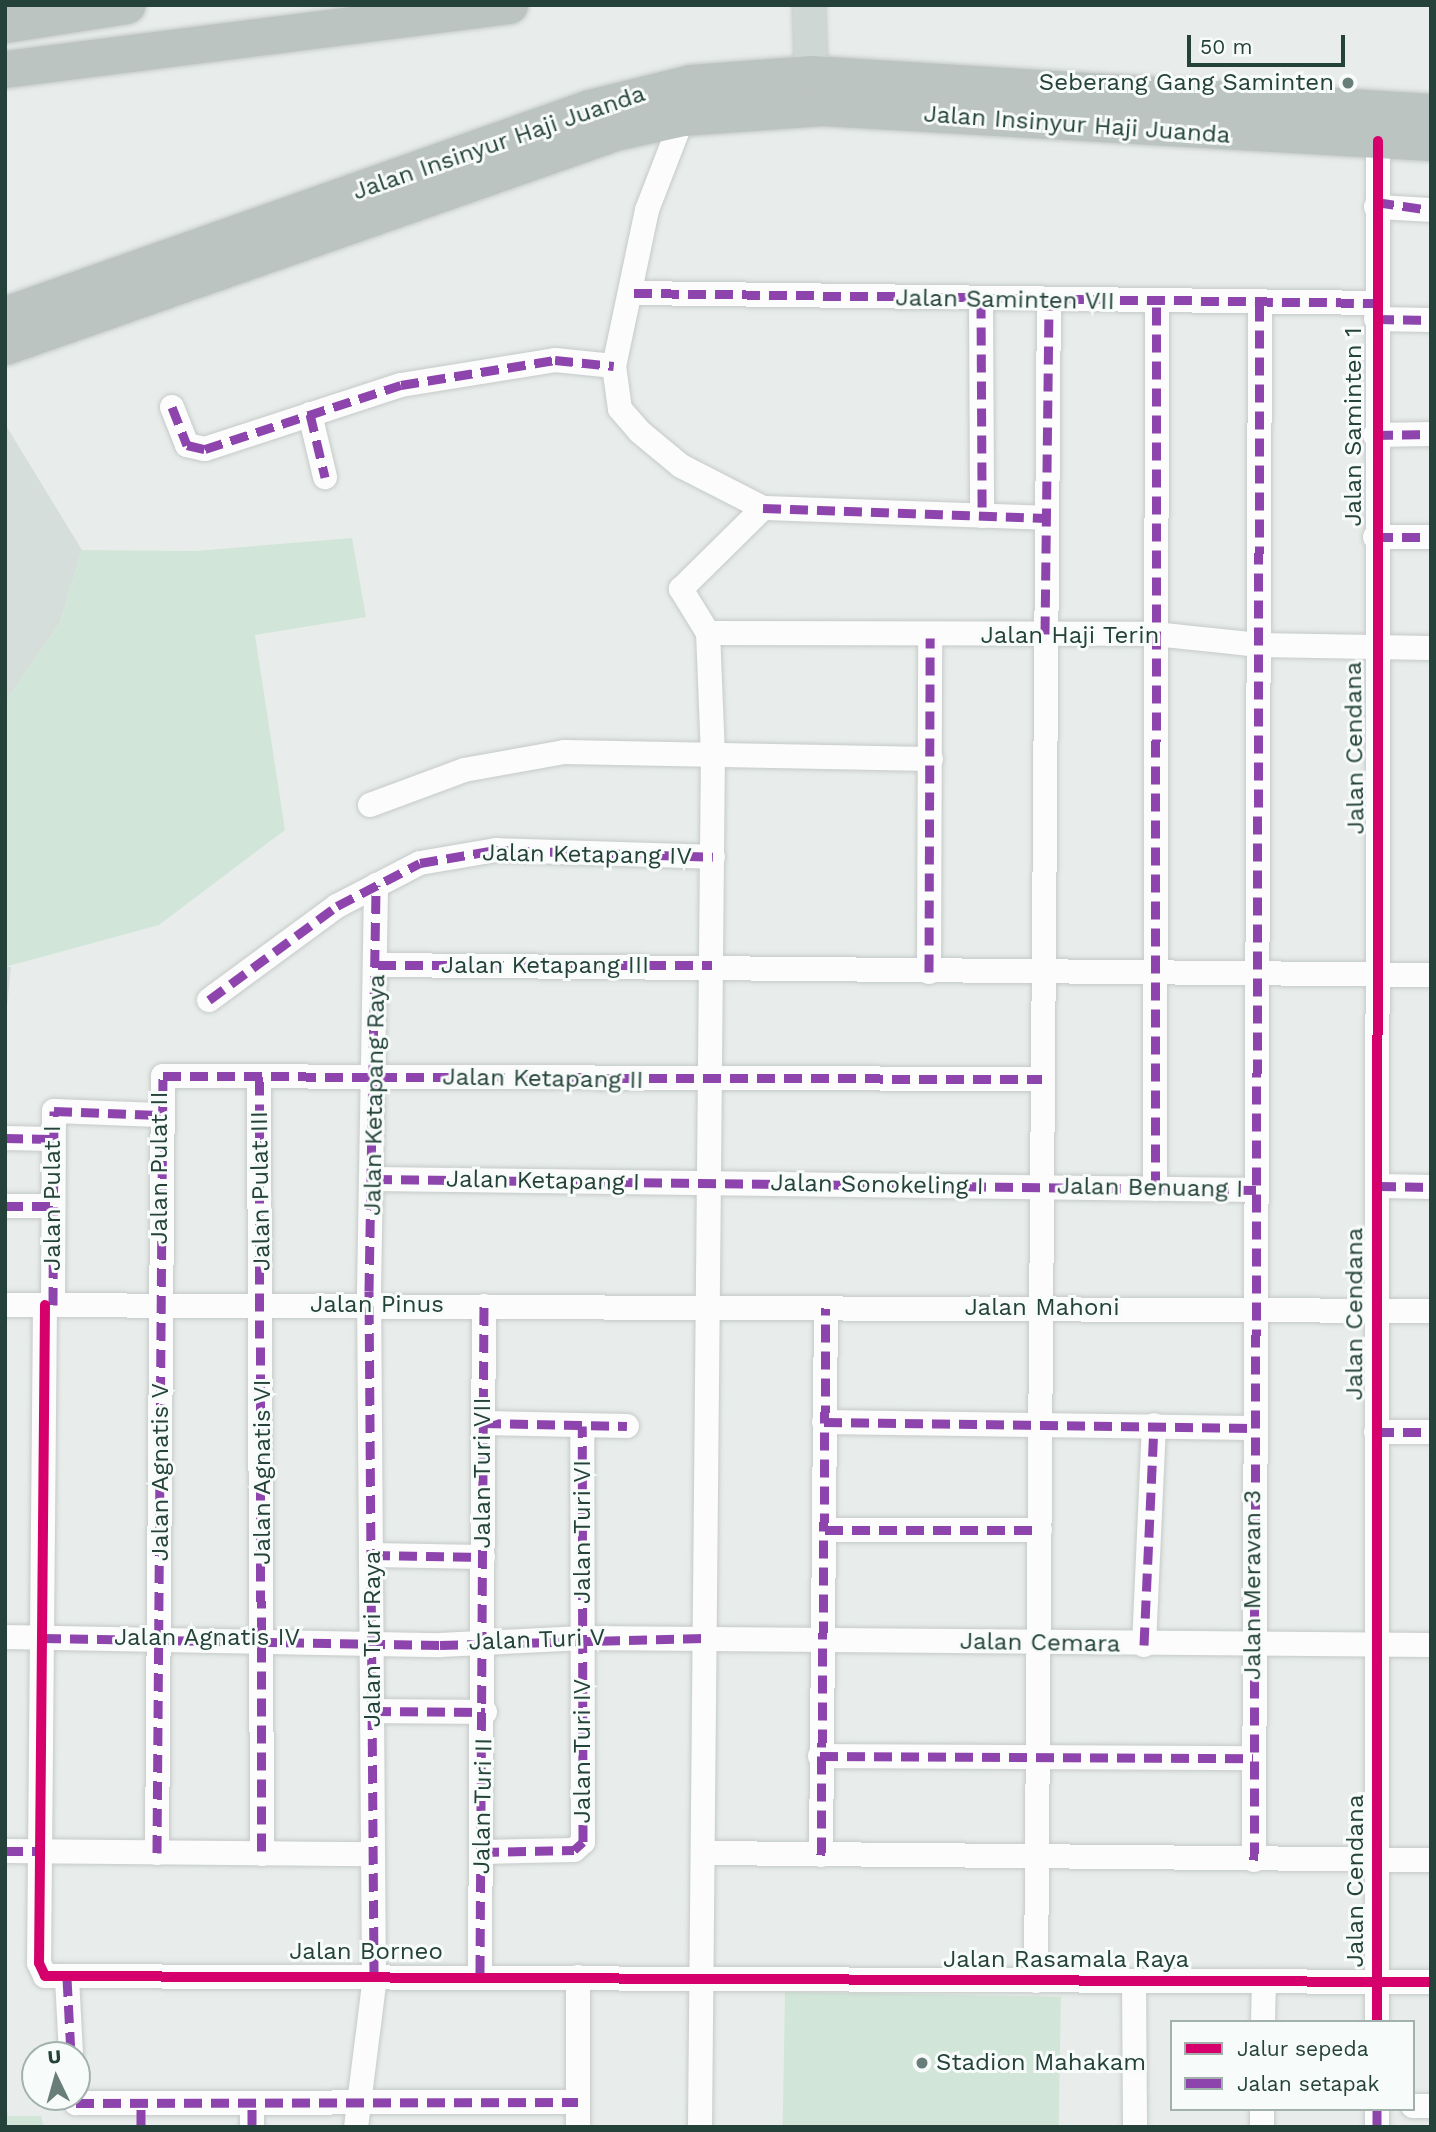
<!DOCTYPE html>
<style>
body{margin:0}
#map{position:relative;width:1436px;height:2132px;overflow:hidden;background:#e8edeb;font-family:"Work Sans",sans-serif}
div>[style]{position:absolute}
.built>*{inset:0;background:#d6dedb}
.green>*{inset:0;background:#d1e6d8;transform-origin:0 0}
.roads{filter:drop-shadow(0 0 2px #c5cac8) drop-shadow(0 0 2px #c5cac8)}
.minor>*{height:24px;margin:-12px;padding:0 12px;transform-origin:12px;border-radius:12px;background:#fcfcfc}
.major>*{height:32px;margin:-16px;padding:0 16px;transform-origin:16px;border-radius:16px;background:#cfd7d5}
.highway>*{height:37px;margin:-18.5px;padding:0 18.5px;transform-origin:18.5px;border-radius:18.5px;background:#bcc4c2}
.quiet>*{height:9px;margin-top:-4.5px;transform-origin:0;background:repeating-linear-gradient(90deg,#8e44ad 0 18px,transparent 0 27px)}
.cycleway>*{height:10px;margin:-5px;padding:0 5px;transform-origin:5px;border-radius:5px;background:#d6006c}
.dots>*{width:19px;height:19px;translate:-50% -50%;box-sizing:border-box;border:4px solid #f7fbf9;border-radius:50%}
span{translate:-50% -50%;white-space:nowrap;text-align:center;line-height:1.15;-webkit-text-stroke:6px #f7fbf9;paint-order:stroke}
.poi-label{font-size:24px;color:#24423a}
.right{translate:-100% -50%;text-align:right}
.left{translate:0 -50%;text-align:left}
.street-label{font-size:24px;color:#24423a}
.frame{position:absolute;inset:0;border:7px solid #24423a;pointer-events:none}
.legend{position:absolute;left:1170px;top:2020px;width:245px;height:91px;box-sizing:border-box;background:#f7fbf9;border:2px solid #a3b1ad;margin:0;padding:9px 12px;list-style:none;font-size:21px;color:#24423a}
.legend li{display:flex;align-items:center;gap:14px;height:35px}
.legend b{width:35px;border:2px solid #a3b1ad}
.north{position:absolute;left:21px;top:2041px;width:70px;height:70px;box-sizing:border-box;background:#f7fbf9;border:2px solid #a3b1ad;border-radius:50%;rotate:355deg;font-size:19px;font-weight:700;line-height:28px;text-align:center;color:#24423a}
.north::after{content:'';display:block;margin:auto;width:24px;height:32px;background:#697e78;clip-path:polygon(50% 0,100% 100%,50% 72%,0 100%)}
.scale{position:absolute;left:1187px;top:35px;width:158px;height:32px;box-sizing:border-box;border:4px solid #24423a;border-top:0;padding-left:9px;font-size:21px;line-height:24px;white-space:nowrap;color:#24423a;-webkit-text-stroke:5px #f7fbf9;paint-order:stroke}
</style>
<div id="map">
<div class="built">
<div style="clip-path:polygon(5px 424px,82px 550px,60px 623px,5px 702px)"></div>
<div style="clip-path:polygon(5px 967px,11px 967px,5px 1026px)"></div>
</div>
<div class="green">
<div style="clip-path:polygon(352px 538px,366px 617px,255px 635px,285px 830px,159px 925px,5px 967px,5px 702px,60px 623px,82px 550px,195px 551px)"></div>
<div style="left:785px;top:1992px;width:276px;height:135px;rotate:1deg"></div>
<div style="clip-path:polygon(5px 2095px,8px 2116px,41px 2116px,44px 2127px,5px 2127px)"></div>
</div>
<div class="roads">
<div class="minor">
<div style="left:683px;top:117px;width:100px;rotate:111.2deg"></div>
<div style="left:647px;top:210px;width:159px;rotate:101.9deg"></div>
<div style="left:614px;top:366px;width:43px;rotate:82.1deg"></div>
<div style="left:620px;top:409px;width:30px;rotate:49deg"></div>
<div style="left:640px;top:432px;width:53px;rotate:39.7deg"></div>
<div style="left:681px;top:466px;width:92px;rotate:27.1deg"></div>
<div style="left:763px;top:508px;width:284px;rotate:2deg"></div>
<div style="left:1376px;top:207px;width:55px;rotate:3.1deg"></div>
<div style="left:634px;top:293px;width:742px;rotate:0.77deg"></div>
<div style="left:981px;top:300px;width:216px;rotate:89.7deg"></div>
<div style="left:1376px;top:319px;width:55px;rotate:1deg"></div>
<div style="left:172px;top:407px;width:41px;rotate:68.5deg"></div>
<div style="left:187px;top:445px;width:18px;rotate:13deg"></div>
<div style="left:205px;top:449px;width:206px;rotate:-18.1deg"></div>
<div style="left:401px;top:385px;width:156px;rotate:-9.2deg"></div>
<div style="left:555px;top:360px;width:59px;rotate:5.8deg"></div>
<div style="left:310px;top:414px;width:65px;rotate:76.6deg"></div>
<div style="left:1375px;top:435px;width:56px;rotate:-1deg"></div>
<div style="left:1375px;top:537px;width:56px"></div>
<div style="left:708px;top:633px;width:447px;rotate:0.1deg"></div>
<div style="left:1155px;top:634px;width:105px;rotate:6deg"></div>
<div style="left:1259px;top:645px;width:172px;rotate:1deg"></div>
<div style="left:370px;top:805px;width:100px;rotate:-20.4deg"></div>
<div style="left:464px;top:770px;width:102px;rotate:-10.2deg"></div>
<div style="left:564px;top:752px;width:367px;rotate:1.1deg"></div>
<div style="left:378px;top:965px;width:1053px;rotate:0.54deg"></div>
<div style="left:929px;top:972px;width:334px;rotate:-89.8deg"></div>
<div style="left:209px;top:1000px;width:159px;rotate:-36.3deg"></div>
<div style="left:337px;top:906px;width:93px;rotate:-27.4deg"></div>
<div style="left:420px;top:863px;width:77px;rotate:-9.7deg"></div>
<div style="left:496px;top:850px;width:217px;rotate:1.8deg"></div>
<div style="left:259px;top:1077px;width:777px;rotate:89.78deg"></div>
<div style="left:5px;top:1138px;width:47px;rotate:1.2deg"></div>
<div style="left:374px;top:1179px;width:883px;rotate:0.71deg"></div>
<div style="left:1378px;top:1186px;width:53px;rotate:1.1deg"></div>
<div style="left:1155px;top:1189px;width:888px;rotate:-89.87deg"></div>
<div style="left:5px;top:1206px;width:47px"></div>
<div style="left:5px;top:1305px;width:1426px;rotate:0.24deg"></div>
<div style="left:45px;top:1305px;width:658px;rotate:90.52deg"></div>
<div style="left:39px;top:1963px;width:14px;rotate:65deg"></div>
<div style="left:45px;top:1976px;width:1386px;rotate:0.25deg"></div>
<div style="left:53px;top:1305px;width:194px;rotate:-89.7deg"></div>
<div style="left:54px;top:1111px;width:105px;rotate:2.2deg"></div>
<div style="left:824px;top:1422px;width:428px;rotate:0.8deg"></div>
<div style="left:483px;top:1423px;width:144px;rotate:1.2deg"></div>
<div style="left:1376px;top:1432px;width:55px"></div>
<div style="left:825px;top:1530px;width:215px"></div>
<div style="left:372px;top:1555px;width:111px;rotate:1deg"></div>
<div style="left:5px;top:1637px;width:435px;rotate:1.1deg"></div>
<div style="left:440px;top:1645px;width:144px;rotate:-2.8deg"></div>
<div style="left:584px;top:1638px;width:847px;rotate:0.47deg"></div>
<div style="left:1144px;top:1645px;width:220px;rotate:-87.4deg"></div>
<div style="left:373px;top:1711px;width:112px;rotate:0.5deg"></div>
<div style="left:820px;top:1756px;width:433px;rotate:0.3deg"></div>
<div style="left:5px;top:1851px;width:368px;rotate:0.5deg"></div>
<div style="left:481px;top:1852px;width:93px;rotate:-1.2deg"></div>
<div style="left:574px;top:1850px;width:12px;rotate:-42deg"></div>
<div style="left:583px;top:1842px;width:416px;rotate:-90.1deg"></div>
<div style="left:157px;top:1853px;width:777px;rotate:-89.56deg"></div>
<div style="left:163px;top:1076px;width:879px;rotate:0.2deg"></div>
<div style="left:704px;top:1853px;width:727px;rotate:0.55deg"></div>
<div style="left:821px;top:1855px;width:547px;rotate:-89.48deg"></div>
<div style="left:1254px;top:1860px;width:1558px;rotate:-89.78deg"></div>
<div style="left:480px;top:1973px;width:667px;rotate:-89.66deg"></div>
<div style="left:67px;top:1978px;width:77px;rotate:87deg"></div>
<div style="left:1036px;top:1981px;width:1681px;rotate:-89.56deg"></div>
<div style="left:1134px;top:1981px;width:146px;rotate:89.6deg"></div>
<div style="left:1263px;top:2022px;width:41px;rotate:-88.6deg"></div>
<div style="left:1377px;top:2022px;width:1881px;rotate:-89.97deg"></div>
<div style="left:73px;top:2097px;width:7px;rotate:63deg"></div>
<div style="left:76px;top:2103px;width:502px;rotate:-0.11deg"></div>
<div style="left:1413px;top:2106px;width:18px"></div>
<div style="left:252px;top:2127px;width:24px;rotate:-90deg"></div>
<div style="left:356px;top:2127px;width:143px;rotate:-82.8deg"></div>
<div style="left:374px;top:1985px;width:694px;rotate:-90.41deg"></div>
<div style="left:369px;top:1291px;width:406px;rotate:-89deg"></div>
<div style="left:578px;top:2127px;width:150px;rotate:-90deg"></div>
<div style="left:700px;top:2127px;width:1371px;rotate:-89.46deg"></div>
<div style="left:713px;top:756px;width:123px;rotate:-92.3deg"></div>
<div style="left:708px;top:633px;width:52px;rotate:-121.5deg"></div>
<div style="left:681px;top:589px;width:115px;rotate:-44.6deg"></div>
<div style="left:1262px;top:2127px;width:18px;rotate:-90deg"></div>
<div style="left:1377px;top:2127px;width:18px;rotate:-90deg"></div>
</div>
<div class="major">
<div style="left:809px;top:5px;width:69px;rotate:88.3deg"></div>
</div>
<div class="highway">
<div style="left:5px;top:24px;width:123px;rotate:-8.9deg"></div>
<div style="left:5px;top:69px;width:508px;rotate:-7.24deg"></div>
<div style="left:5px;top:315px;width:621px;rotate:-19.49deg"></div>
<div style="left:590px;top:108px;width:104px;rotate:-13.9deg"></div>
<div style="left:691px;top:83px;width:120px;rotate:-4.3deg"></div>
<div style="left:811px;top:74px;width:621px;rotate:3.51deg"></div>
<div style="left:5px;top:346px;width:646px;rotate:-19.33deg"></div>
<div style="left:615px;top:132px;width:70px;rotate:-12.4deg"></div>
<div style="left:683px;top:117px;width:139px;rotate:-4.1deg"></div>
<div style="left:822px;top:107px;width:610px;rotate:3.29deg"></div>
</div>
</div>
<div class="quiet">
<div style="left:1376px;top:202px;width:56px;rotate:8.3deg"></div>
<div style="left:634px;top:293px;width:742px;rotate:0.77deg"></div>
<div style="left:981px;top:300px;width:216px;rotate:89.7deg"></div>
<div style="left:1376px;top:319px;width:55px;rotate:1deg"></div>
<div style="left:172px;top:407px;width:41px;rotate:68.5deg"></div>
<div style="left:187px;top:445px;width:18px;rotate:13deg"></div>
<div style="left:205px;top:449px;width:206px;rotate:-18.1deg"></div>
<div style="left:401px;top:385px;width:156px;rotate:-9.2deg"></div>
<div style="left:555px;top:360px;width:59px;rotate:5.8deg"></div>
<div style="left:310px;top:414px;width:65px;rotate:76.6deg"></div>
<div style="left:1375px;top:435px;width:56px;rotate:-1deg"></div>
<div style="left:763px;top:508px;width:284px;rotate:2deg"></div>
<div style="left:1375px;top:537px;width:56px"></div>
<div style="left:1045px;top:634px;width:334px;rotate:-89.3deg"></div>
<div style="left:378px;top:965px;width:334px"></div>
<div style="left:929px;top:972px;width:334px;rotate:-89.8deg"></div>
<div style="left:209px;top:1000px;width:159px;rotate:-36.3deg"></div>
<div style="left:337px;top:906px;width:93px;rotate:-27.4deg"></div>
<div style="left:420px;top:863px;width:77px;rotate:-9.7deg"></div>
<div style="left:496px;top:850px;width:217px;rotate:1.8deg"></div>
<div style="left:259px;top:1077px;width:777px;rotate:89.78deg"></div>
<div style="left:5px;top:1138px;width:47px;rotate:1.2deg"></div>
<div style="left:374px;top:1179px;width:883px;rotate:0.71deg"></div>
<div style="left:1378px;top:1186px;width:53px;rotate:1.1deg"></div>
<div style="left:1155px;top:1189px;width:888px;rotate:-89.87deg"></div>
<div style="left:5px;top:1206px;width:47px"></div>
<div style="left:53px;top:1305px;width:194px;rotate:-89.7deg"></div>
<div style="left:54px;top:1111px;width:105px;rotate:2.2deg"></div>
<div style="left:824px;top:1422px;width:428px;rotate:0.8deg"></div>
<div style="left:483px;top:1423px;width:144px;rotate:1.2deg"></div>
<div style="left:1376px;top:1432px;width:55px"></div>
<div style="left:825px;top:1530px;width:215px"></div>
<div style="left:372px;top:1555px;width:111px;rotate:1deg"></div>
<div style="left:43px;top:1638px;width:397px;rotate:1deg"></div>
<div style="left:440px;top:1645px;width:264px;rotate:-1.5deg"></div>
<div style="left:1144px;top:1645px;width:220px;rotate:-87.4deg"></div>
<div style="left:373px;top:1711px;width:112px;rotate:0.5deg"></div>
<div style="left:820px;top:1756px;width:433px;rotate:0.3deg"></div>
<div style="left:5px;top:1851px;width:36px"></div>
<div style="left:481px;top:1852px;width:93px;rotate:-1.2deg"></div>
<div style="left:574px;top:1850px;width:12px;rotate:-42deg"></div>
<div style="left:583px;top:1842px;width:416px;rotate:-90.1deg"></div>
<div style="left:157px;top:1853px;width:777px;rotate:-89.56deg"></div>
<div style="left:163px;top:1076px;width:879px;rotate:0.2deg"></div>
<div style="left:821px;top:1855px;width:547px;rotate:-89.48deg"></div>
<div style="left:1254px;top:1860px;width:1558px;rotate:-89.78deg"></div>
<div style="left:374px;top:1972px;width:681px;rotate:-90.42deg"></div>
<div style="left:369px;top:1291px;width:406px;rotate:-89deg"></div>
<div style="left:480px;top:1973px;width:667px;rotate:-89.66deg"></div>
<div style="left:67px;top:1978px;width:77px;rotate:87deg"></div>
<div style="left:73px;top:2097px;width:7px;rotate:63deg"></div>
<div style="left:76px;top:2103px;width:502px;rotate:-0.11deg"></div>
<div style="left:141px;top:2127px;width:24px;rotate:-90deg"></div>
<div style="left:252px;top:2127px;width:24px;rotate:-90deg"></div>
<div style="left:1377px;top:2127px;width:18px;rotate:-90deg"></div>
</div>
<div class="cycleway">
<div style="left:45px;top:1305px;width:658px;rotate:90.52deg"></div>
<div style="left:39px;top:1963px;width:14px;rotate:65deg"></div>
<div style="left:45px;top:1976px;width:1386px;rotate:0.25deg"></div>
<div style="left:1377px;top:2022px;width:1881px;rotate:-89.97deg"></div>
</div>
<div class="dots">
<div style="left:1348px;top:83px;background:#697e78"></div>
<div style="left:922px;top:2063px;background:#697e78"></div>
</div>
<div class="poi-label">
<span class="right" style="left:1334px;top:83px">Seberang Gang Saminten</span>
<span class="left" style="left:936px;top:2063px">Stadion Mahakam</span>
</div>
<div class="street-label">
<span style="left:1077px;top:125px;rotate:4deg">Jalan Insinyur Haji Juanda</span>
<span style="left:499px;top:143px;rotate:-19deg">Jalan Insinyur Haji Juanda</span>
<span style="left:1005px;top:300px;rotate:1deg">Jalan Saminten VII</span>
<span style="left:1354px;top:427px;rotate:-90deg">Jalan Saminten 1</span>
<span style="left:1070px;top:636px">Jalan Haji Terin</span>
<span style="left:1355px;top:748px;rotate:-91deg">Jalan Cendana</span>
<span style="left:587px;top:855px;rotate:1deg">Jalan Ketapang IV</span>
<span style="left:545px;top:966px">Jalan Ketapang III</span>
<span style="left:543px;top:1079px;rotate:1deg">Jalan Ketapang II</span>
<span style="left:375px;top:1095px;rotate:-89deg">Jalan Ketapang Raya</span>
<span style="left:160px;top:1168px;rotate:-90deg">Jalan Pulat II</span>
<span style="left:543px;top:1181px;rotate:1deg">Jalan Ketapang I</span>
<span style="left:877px;top:1185px;rotate:1deg">Jalan Sonokeling I</span>
<span style="left:1150px;top:1188px;rotate:1deg">Jalan Benuang I</span>
<span style="left:261px;top:1191px;rotate:-91deg">Jalan Pulat III</span>
<span style="left:53px;top:1198px;rotate:-90deg">Jalan Pulat I</span>
<span style="left:377px;top:1305px">Jalan Pinus</span>
<span style="left:1042px;top:1308px">Jalan Mahoni</span>
<span style="left:1355px;top:1314px;rotate:-90deg">Jalan Cendana</span>
<span style="left:161px;top:1472px;rotate:-90deg">Jalan Agnatis V</span>
<span style="left:263px;top:1472px;rotate:-90deg">Jalan Agnatis VI</span>
<span style="left:483px;top:1473px;rotate:-90deg">Jalan Turi VII</span>
<span style="left:583px;top:1532px;rotate:-90deg">Jalan Turi VI</span>
<span style="left:1253px;top:1585px;rotate:-90deg">Jalan Meravan 3</span>
<span style="left:207px;top:1638px">Jalan Agnatis IV</span>
<span style="left:373px;top:1639px;rotate:-90deg">Jalan Turi Raya</span>
<span style="left:537px;top:1640px;rotate:-2deg">Jalan Turi V</span>
<span style="left:1040px;top:1643px;rotate:1deg">Jalan Cemara</span>
<span style="left:583px;top:1751px;rotate:-90deg">Jalan Turi IV</span>
<span style="left:483px;top:1806px;rotate:-89deg">Jalan Turi II</span>
<span style="left:1356px;top:1881px;rotate:-90deg">Jalan Cendana</span>
<span style="left:366px;top:1952px">Jalan Borneo</span>
<span style="left:1066px;top:1960px">Jalan Rasamala Raya</span>
</div>
<div class="frame"></div>
<ul class="legend">
<li><b style="height:9px;background:#d6006c"></b>Jalur sepeda</li>
<li><b style="height:9px;background:#8e44ad"></b>Jalan setapak</li>
</ul>
<div class="north">U</div>
<div class="scale">50 m</div>
</div>
